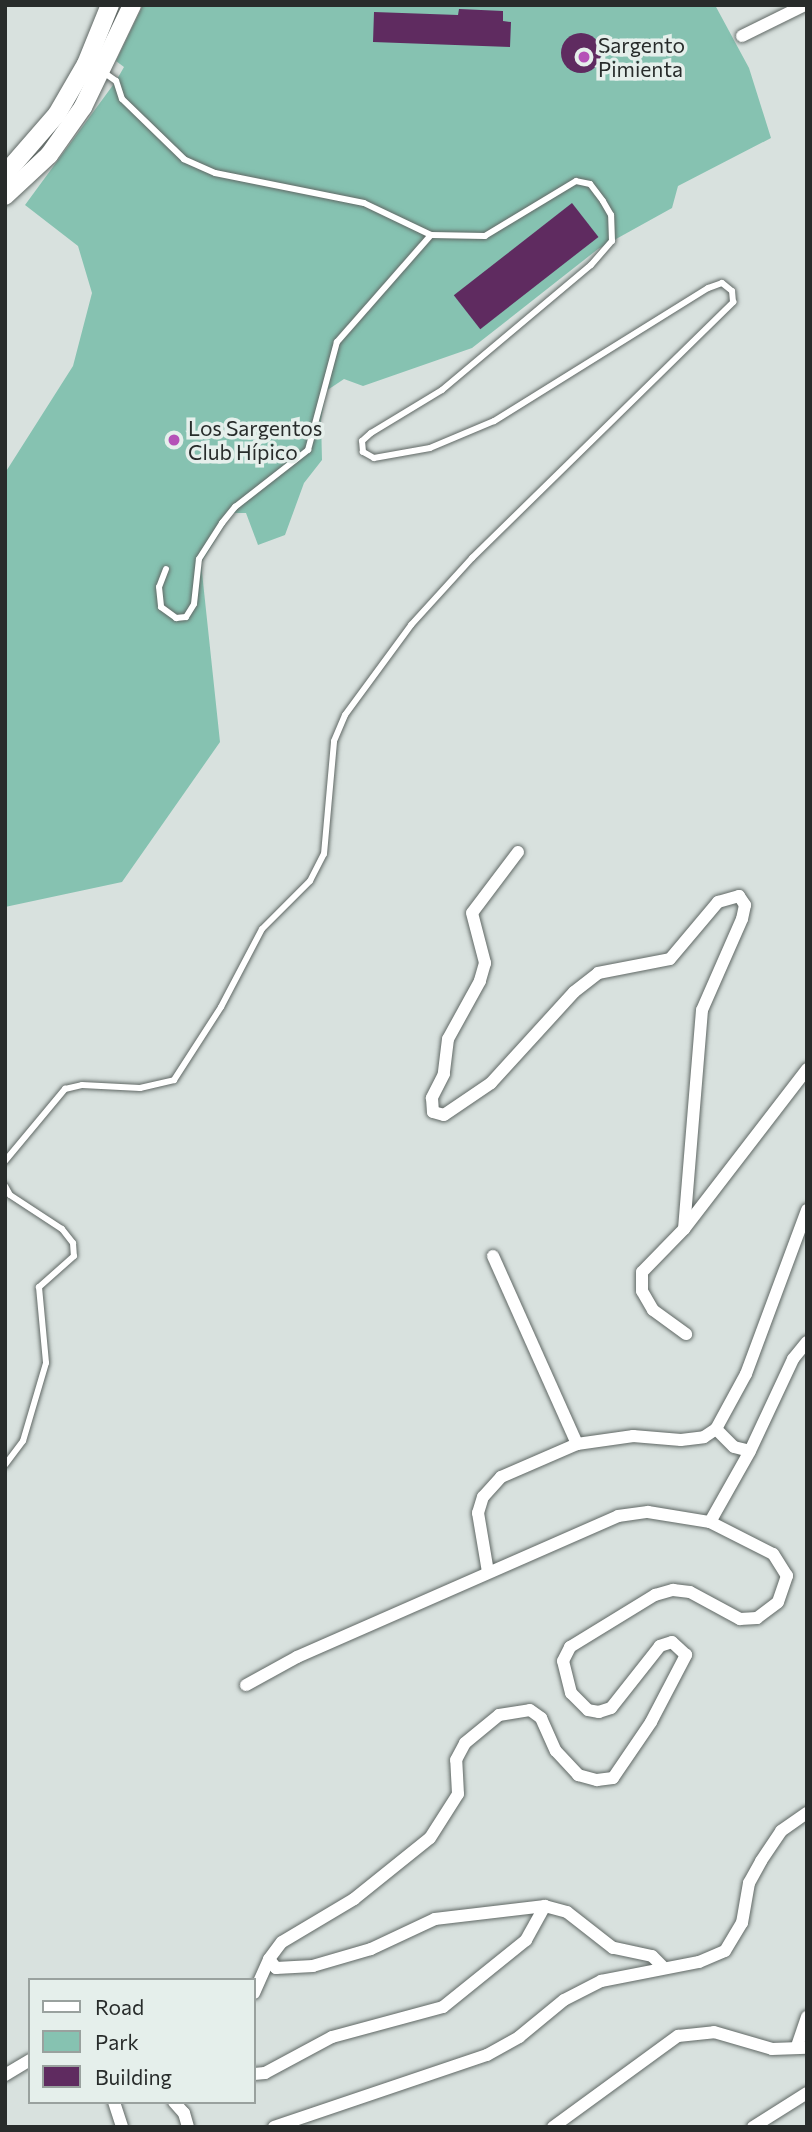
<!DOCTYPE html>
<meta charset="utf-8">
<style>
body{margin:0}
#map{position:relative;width:812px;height:2132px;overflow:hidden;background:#d8e1de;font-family:Commissioner,sans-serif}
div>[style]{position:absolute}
.green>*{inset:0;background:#86c2b1}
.building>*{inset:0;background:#5f2b60;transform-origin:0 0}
.round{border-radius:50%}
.roads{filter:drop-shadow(0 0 2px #606865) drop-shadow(0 0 2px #606865)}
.service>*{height:6px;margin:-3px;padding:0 3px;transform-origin:3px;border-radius:3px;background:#fff}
.minor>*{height:12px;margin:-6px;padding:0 6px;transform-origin:6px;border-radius:6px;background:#fff}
.secondary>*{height:18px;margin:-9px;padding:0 9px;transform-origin:9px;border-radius:9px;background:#fff}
.dots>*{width:19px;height:19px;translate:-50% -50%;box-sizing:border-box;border:4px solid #e5efeb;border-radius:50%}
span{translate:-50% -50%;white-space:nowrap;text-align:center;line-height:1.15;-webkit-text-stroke:7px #e5efeb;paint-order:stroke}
.poi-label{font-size:21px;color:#282c2b}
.left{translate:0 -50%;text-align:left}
.frame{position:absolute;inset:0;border:7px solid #282c2b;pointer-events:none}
.legend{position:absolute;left:28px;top:1978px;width:228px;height:126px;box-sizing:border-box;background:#e5efeb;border:2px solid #99a19e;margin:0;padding:9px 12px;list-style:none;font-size:21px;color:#282c2b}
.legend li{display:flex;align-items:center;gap:14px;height:35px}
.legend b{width:35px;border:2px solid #99a19e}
</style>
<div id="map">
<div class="green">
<div style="clip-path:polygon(143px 5px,715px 5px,749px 68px,771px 138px,678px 186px,672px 208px,598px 249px,472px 348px,363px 386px,344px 379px,326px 391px,321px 420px,322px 460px,304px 483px,285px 535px,258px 545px,246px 513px,232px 513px,201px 563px,220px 742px,122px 882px,5px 907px,5px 473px,73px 366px,92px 293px,78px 246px,25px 205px,116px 81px,124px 67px,116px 61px)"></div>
</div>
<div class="building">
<div style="clip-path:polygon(459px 9px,503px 11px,503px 21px,511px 22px,510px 47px,373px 42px,374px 12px,458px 15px)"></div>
<div class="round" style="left:561px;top:33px;width:40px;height:40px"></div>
<div style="left:572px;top:203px;width:43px;height:150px;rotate:52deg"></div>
</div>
<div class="roads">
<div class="service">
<div style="left:166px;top:569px;width:19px;rotate:111deg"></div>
<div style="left:159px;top:587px;width:20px;rotate:84deg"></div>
<div style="left:161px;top:607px;width:19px;rotate:36deg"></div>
<div style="left:176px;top:618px;width:10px;rotate:-6deg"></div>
<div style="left:186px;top:617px;width:15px;rotate:-58deg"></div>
<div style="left:194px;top:604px;width:45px;rotate:-83.7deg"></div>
<div style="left:199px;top:559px;width:43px;rotate:-57.4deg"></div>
<div style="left:222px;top:523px;width:21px;rotate:-51deg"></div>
<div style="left:235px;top:507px;width:93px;rotate:-38deg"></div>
<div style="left:308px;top:450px;width:112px;rotate:-75deg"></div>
<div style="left:337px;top:342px;width:142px;rotate:-48.7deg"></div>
<div style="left:5px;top:1161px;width:94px;rotate:-50.2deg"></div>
<div style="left:65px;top:1089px;width:17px;rotate:-13deg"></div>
<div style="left:82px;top:1085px;width:58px;rotate:3deg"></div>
<div style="left:140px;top:1088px;width:35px;rotate:-13deg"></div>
<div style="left:174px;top:1080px;width:87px;rotate:-57.2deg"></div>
<div style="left:221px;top:1007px;width:88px;rotate:-62.3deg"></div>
<div style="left:262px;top:929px;width:68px;rotate:-45deg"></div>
<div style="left:310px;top:881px;width:30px;rotate:-63deg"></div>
<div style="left:324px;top:854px;width:113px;rotate:-84.9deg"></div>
<div style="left:334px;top:741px;width:28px;rotate:-67deg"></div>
<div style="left:345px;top:715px;width:112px;rotate:-53.7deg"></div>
<div style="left:411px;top:625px;width:91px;rotate:-47.7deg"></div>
<div style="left:472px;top:558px;width:366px;rotate:-44.4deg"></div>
<div style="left:733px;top:302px;width:11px;rotate:-95deg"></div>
<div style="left:732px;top:291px;width:13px;rotate:-141deg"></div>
<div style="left:722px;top:283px;width:15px;rotate:160deg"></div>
<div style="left:708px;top:288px;width:252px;rotate:148.1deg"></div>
<div style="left:494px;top:421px;width:69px;rotate:157.1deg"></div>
<div style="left:430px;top:448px;width:57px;rotate:169.9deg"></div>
<div style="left:374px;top:458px;width:13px;rotate:-151deg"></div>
<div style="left:363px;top:452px;width:11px;rotate:-95deg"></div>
<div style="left:362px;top:441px;width:12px;rotate:-42deg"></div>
<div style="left:371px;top:433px;width:83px;rotate:-31.2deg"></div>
<div style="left:442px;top:390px;width:194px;rotate:-40deg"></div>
<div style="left:591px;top:265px;width:32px;rotate:-49deg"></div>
<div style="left:612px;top:241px;width:26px;rotate:-92deg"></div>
<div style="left:611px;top:215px;width:16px;rotate:-120deg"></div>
<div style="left:603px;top:201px;width:21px;rotate:-127deg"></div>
<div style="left:590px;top:184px;width:14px;rotate:-168deg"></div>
<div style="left:576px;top:181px;width:106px;rotate:148.9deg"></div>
<div style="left:485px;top:236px;width:54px;rotate:-178.9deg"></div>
<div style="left:431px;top:235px;width:74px;rotate:-154.5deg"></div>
<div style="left:364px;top:203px;width:152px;rotate:-168.6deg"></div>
<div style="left:215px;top:173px;width:34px;rotate:-156deg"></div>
<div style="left:184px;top:159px;width:86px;rotate:-135.9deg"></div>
<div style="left:122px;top:99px;width:19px;rotate:-108deg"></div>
<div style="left:116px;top:81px;width:16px;rotate:-145deg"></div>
<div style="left:5px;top:1186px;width:10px;rotate:61deg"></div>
<div style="left:10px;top:1195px;width:62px;rotate:33.2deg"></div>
<div style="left:62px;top:1229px;width:18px;rotate:52deg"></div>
<div style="left:73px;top:1243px;width:13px;rotate:86deg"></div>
<div style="left:74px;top:1256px;width:47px;rotate:138.5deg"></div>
<div style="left:39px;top:1287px;width:76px;rotate:84.7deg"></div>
<div style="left:46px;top:1363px;width:81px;rotate:106.4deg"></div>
<div style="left:23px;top:1441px;width:30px;rotate:127deg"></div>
</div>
<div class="minor">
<div style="left:742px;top:36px;width:70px;rotate:-26.2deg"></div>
<div style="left:518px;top:852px;width:76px;rotate:127deg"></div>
<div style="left:472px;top:913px;width:52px;rotate:75.4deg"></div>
<div style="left:485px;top:963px;width:19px;rotate:106deg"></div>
<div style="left:480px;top:981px;width:66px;rotate:118.9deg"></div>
<div style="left:448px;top:1039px;width:35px;rotate:97deg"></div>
<div style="left:444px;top:1074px;width:27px;rotate:117deg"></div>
<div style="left:432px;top:1098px;width:14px;rotate:86deg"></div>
<div style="left:433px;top:1112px;width:11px;rotate:15deg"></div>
<div style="left:444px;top:1115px;width:57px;rotate:-34.2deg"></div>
<div style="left:491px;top:1083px;width:123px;rotate:-47.6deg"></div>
<div style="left:574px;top:992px;width:31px;rotate:-38deg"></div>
<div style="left:598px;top:973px;width:73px;rotate:-11deg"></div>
<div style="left:670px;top:959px;width:75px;rotate:-49.9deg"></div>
<div style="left:718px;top:902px;width:22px;rotate:-16deg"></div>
<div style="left:739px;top:896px;width:11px;rotate:56deg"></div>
<div style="left:745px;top:905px;width:14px;rotate:102deg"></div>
<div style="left:742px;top:919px;width:99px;rotate:113.7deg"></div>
<div style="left:702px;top:1010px;width:220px;rotate:94.7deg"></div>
<div style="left:684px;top:1229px;width:202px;rotate:-52.4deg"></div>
<div style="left:684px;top:1229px;width:60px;rotate:134.3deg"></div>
<div style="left:642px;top:1272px;width:19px;rotate:90deg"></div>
<div style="left:642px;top:1291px;width:22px;rotate:60deg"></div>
<div style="left:653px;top:1310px;width:41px;rotate:36deg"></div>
<div style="left:493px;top:1256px;width:206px;rotate:65.9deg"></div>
<div style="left:716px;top:1429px;width:25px;rotate:45deg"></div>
<div style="left:734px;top:1447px;width:16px;rotate:14deg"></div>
<div style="left:488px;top:1572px;width:60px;rotate:-99.6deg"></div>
<div style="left:478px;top:1513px;width:17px;rotate:-73deg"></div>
<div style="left:483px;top:1497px;width:27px;rotate:-48deg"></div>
<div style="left:501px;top:1477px;width:83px;rotate:-23.5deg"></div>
<div style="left:577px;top:1444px;width:57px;rotate:-8.1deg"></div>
<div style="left:633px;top:1436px;width:48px;rotate:4.8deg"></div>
<div style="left:681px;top:1440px;width:23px;rotate:-7deg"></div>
<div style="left:704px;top:1437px;width:14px;rotate:-34deg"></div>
<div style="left:716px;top:1429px;width:63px;rotate:-61.4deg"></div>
<div style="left:746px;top:1374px;width:175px;rotate:-69.6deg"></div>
<div style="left:246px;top:1685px;width:58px;rotate:-28.8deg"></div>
<div style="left:297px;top:1657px;width:351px;rotate:-23.7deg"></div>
<div style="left:618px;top:1516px;width:30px;rotate:-8deg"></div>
<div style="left:648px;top:1512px;width:63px;rotate:9.2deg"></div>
<div style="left:710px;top:1522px;width:81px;rotate:-60.6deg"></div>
<div style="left:750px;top:1451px;width:102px;rotate:-64.9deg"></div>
<div style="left:793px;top:1359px;width:22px;rotate:-51deg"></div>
<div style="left:662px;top:1966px;width:14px;rotate:-135deg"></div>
<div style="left:652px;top:1956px;width:40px;rotate:-168deg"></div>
<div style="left:613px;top:1948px;width:58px;rotate:-142deg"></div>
<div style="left:567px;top:1912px;width:23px;rotate:-165deg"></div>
<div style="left:545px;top:1906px;width:111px;rotate:173.3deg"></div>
<div style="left:435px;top:1919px;width:71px;rotate:154.9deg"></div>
<div style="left:371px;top:1949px;width:60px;rotate:163.7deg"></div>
<div style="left:313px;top:1966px;width:37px;rotate:177deg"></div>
<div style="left:276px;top:1968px;width:11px;rotate:-128deg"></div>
<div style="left:269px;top:1959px;width:21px;rotate:-53deg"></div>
<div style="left:282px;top:1942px;width:84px;rotate:-30.8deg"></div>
<div style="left:354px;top:1899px;width:97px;rotate:-38.8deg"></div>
<div style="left:430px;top:1838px;width:52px;rotate:-57.5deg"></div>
<div style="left:458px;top:1794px;width:34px;rotate:-93deg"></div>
<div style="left:456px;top:1760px;width:19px;rotate:-62deg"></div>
<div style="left:465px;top:1743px;width:44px;rotate:-39.5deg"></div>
<div style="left:499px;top:1715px;width:31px;rotate:-9deg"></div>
<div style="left:530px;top:1710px;width:14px;rotate:36deg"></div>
<div style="left:541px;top:1718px;width:36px;rotate:66deg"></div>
<div style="left:556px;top:1751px;width:33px;rotate:47deg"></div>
<div style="left:578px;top:1775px;width:20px;rotate:15deg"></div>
<div style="left:597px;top:1780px;width:16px;rotate:-7deg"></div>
<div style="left:613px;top:1778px;width:68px;rotate:-55.8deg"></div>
<div style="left:651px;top:1722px;width:76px;rotate:-62.4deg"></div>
<div style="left:686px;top:1655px;width:19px;rotate:-137deg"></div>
<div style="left:672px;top:1642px;width:13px;rotate:162deg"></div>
<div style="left:660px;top:1646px;width:79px;rotate:128.3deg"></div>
<div style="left:611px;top:1708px;width:13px;rotate:162deg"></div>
<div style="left:599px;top:1712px;width:11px;rotate:-170deg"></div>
<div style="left:588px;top:1710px;width:24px;rotate:-135deg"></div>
<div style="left:571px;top:1693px;width:33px;rotate:-104deg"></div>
<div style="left:563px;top:1661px;width:16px;rotate:-63deg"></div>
<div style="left:570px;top:1647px;width:100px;rotate:-31.5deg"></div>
<div style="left:655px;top:1595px;width:19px;rotate:-16deg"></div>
<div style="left:673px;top:1590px;width:17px;rotate:7deg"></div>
<div style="left:690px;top:1592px;width:57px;rotate:28.4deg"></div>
<div style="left:740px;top:1619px;width:17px;rotate:-3deg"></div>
<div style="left:757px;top:1618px;width:26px;rotate:-37deg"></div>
<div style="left:778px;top:1602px;width:28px;rotate:-71deg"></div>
<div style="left:787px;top:1576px;width:26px;rotate:-122deg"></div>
<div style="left:773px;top:1554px;width:71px;rotate:-153.1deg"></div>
<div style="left:254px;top:1993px;width:37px;rotate:-66deg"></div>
<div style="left:797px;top:2046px;width:31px;rotate:-71deg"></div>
<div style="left:254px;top:2074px;width:11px;rotate:-5deg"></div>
<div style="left:265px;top:2073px;width:76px;rotate:-28.2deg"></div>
<div style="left:332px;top:2037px;width:115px;rotate:-15.1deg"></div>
<div style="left:443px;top:2007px;width:107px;rotate:-38.9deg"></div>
<div style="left:526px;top:1940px;width:39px;rotate:-61deg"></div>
<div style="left:5px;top:2075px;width:29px;rotate:-31deg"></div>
<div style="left:114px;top:2102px;width:26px;rotate:72deg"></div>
<div style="left:174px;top:2102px;width:15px;rotate:48deg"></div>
<div style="left:184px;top:2113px;width:15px;rotate:74deg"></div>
<div style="left:274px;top:2127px;width:225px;rotate:-18.7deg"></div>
<div style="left:487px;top:2055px;width:37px;rotate:-29deg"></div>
<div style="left:519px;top:2037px;width:58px;rotate:-39.4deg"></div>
<div style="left:564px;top:2000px;width:42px;rotate:-27.2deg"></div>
<div style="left:601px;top:1981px;width:100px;rotate:-11deg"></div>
<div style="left:699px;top:1962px;width:28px;rotate:-23deg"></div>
<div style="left:725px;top:1951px;width:33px;rotate:-59deg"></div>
<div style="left:742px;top:1923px;width:41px;rotate:-80.1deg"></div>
<div style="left:749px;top:1883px;width:25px;rotate:-61deg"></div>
<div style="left:761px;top:1861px;width:36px;rotate:-56deg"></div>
<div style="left:781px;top:1831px;width:32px;rotate:-35deg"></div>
<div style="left:553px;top:2127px;width:155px;rotate:-36.1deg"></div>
<div style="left:678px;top:2036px;width:36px;rotate:-6deg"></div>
<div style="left:714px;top:2032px;width:60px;rotate:16.3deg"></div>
<div style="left:772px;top:2049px;width:35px;rotate:-2deg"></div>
<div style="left:753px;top:2127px;width:64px;rotate:-32.2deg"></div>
</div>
<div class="secondary">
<div style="left:5px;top:174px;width:79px;rotate:-49.1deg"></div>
<div style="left:57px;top:114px;width:58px;rotate:-59.9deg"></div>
<div style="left:86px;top:64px;width:64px;rotate:-67.9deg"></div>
<div style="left:5px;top:196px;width:60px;rotate:-43deg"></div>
<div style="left:49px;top:155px;width:59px;rotate:-54.7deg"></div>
<div style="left:83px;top:107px;width:113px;rotate:-64.3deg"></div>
</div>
</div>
<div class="dots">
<div style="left:584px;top:57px;background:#b551b7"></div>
<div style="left:174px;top:440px;background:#b551b7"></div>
</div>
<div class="poi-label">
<span class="left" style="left:598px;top:57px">Sargento<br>Pimienta</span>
<span class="left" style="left:188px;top:440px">Los Sargentos<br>Club Hípico</span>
</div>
<div class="frame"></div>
<ul class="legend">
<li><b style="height:9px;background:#fff"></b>Road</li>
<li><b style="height:19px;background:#86c2b1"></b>Park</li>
<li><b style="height:19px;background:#5f2b60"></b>Building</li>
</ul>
</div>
